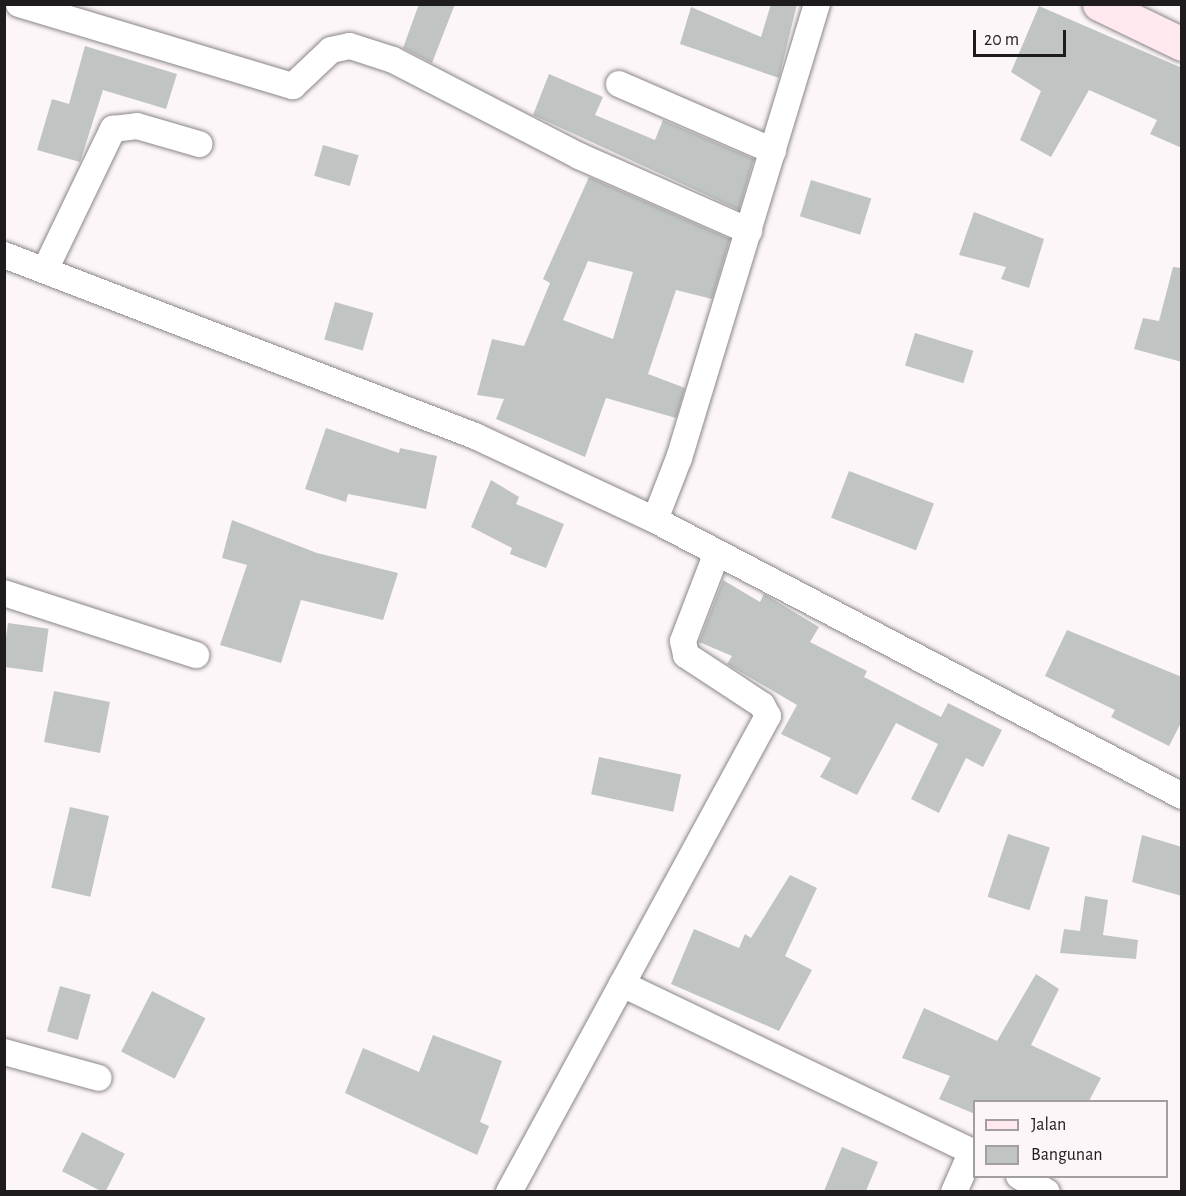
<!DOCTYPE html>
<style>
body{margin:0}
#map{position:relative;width:1186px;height:1196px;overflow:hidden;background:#fcf6f8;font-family:"Alegreya Sans",sans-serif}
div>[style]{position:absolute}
.building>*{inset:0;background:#c0c5c3;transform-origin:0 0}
.roads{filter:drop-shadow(0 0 2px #8b8687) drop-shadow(0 0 2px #8b8687)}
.street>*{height:26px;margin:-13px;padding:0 13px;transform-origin:13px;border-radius:13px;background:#fff}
.secondary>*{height:33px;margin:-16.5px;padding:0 16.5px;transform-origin:16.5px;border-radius:16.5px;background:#ffe9ef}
span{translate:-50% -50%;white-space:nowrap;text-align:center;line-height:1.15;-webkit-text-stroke:6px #fcf6f8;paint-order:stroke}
.frame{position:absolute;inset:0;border:6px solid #1e1c1d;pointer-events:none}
.legend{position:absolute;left:973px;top:1100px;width:195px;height:78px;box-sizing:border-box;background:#fcf6f8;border:2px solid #a39fa0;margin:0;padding:8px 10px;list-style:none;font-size:18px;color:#1e1c1d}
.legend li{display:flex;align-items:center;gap:12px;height:30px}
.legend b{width:30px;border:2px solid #a39fa0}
.scale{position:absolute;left:973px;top:30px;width:93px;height:27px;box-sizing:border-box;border:3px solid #1e1c1d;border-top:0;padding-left:8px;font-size:18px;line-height:21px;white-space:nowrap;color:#1e1c1d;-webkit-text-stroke:4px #fcf6f8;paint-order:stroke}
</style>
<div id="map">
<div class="building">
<div style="clip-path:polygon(419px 4px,455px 4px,432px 63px,403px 48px)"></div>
<div style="clip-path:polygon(771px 4px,797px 4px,779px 78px,680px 44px,691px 7px,761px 37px)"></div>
<div style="clip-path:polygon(1039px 6px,1182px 68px,1182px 148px,1150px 134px,1157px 120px,1089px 90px,1051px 157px,1020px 140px,1041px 91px,1011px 72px)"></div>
<div style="clip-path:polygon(85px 46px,177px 74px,166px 109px,103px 90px,80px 162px,37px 150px,52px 99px,69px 104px)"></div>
<div style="clip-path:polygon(549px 74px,603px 97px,595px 115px,655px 140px,663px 120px,754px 159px,739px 210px,533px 115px)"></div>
<div style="left:323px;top:145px;width:37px;height:32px;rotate:16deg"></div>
<div style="clip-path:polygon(evenodd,589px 177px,730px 239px,712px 299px,676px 290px,648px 374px,685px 388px,676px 418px,606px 398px,585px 457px,496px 419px,504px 399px,477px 395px,492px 339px,524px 346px,550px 283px,543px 279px,589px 177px,588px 261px,633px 272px,613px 339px,563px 320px,588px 261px)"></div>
<div style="left:811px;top:180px;width:63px;height:38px;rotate:17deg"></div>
<div style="clip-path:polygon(974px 212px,1044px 239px,1029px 288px,1001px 279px,1006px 267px,959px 255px)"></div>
<div style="clip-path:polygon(1173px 267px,1182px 268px,1182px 362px,1134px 349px,1143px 318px,1159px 321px)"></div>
<div style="left:335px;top:302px;width:40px;height:39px;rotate:16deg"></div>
<div style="left:915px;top:333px;width:61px;height:34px;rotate:17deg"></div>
<div style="clip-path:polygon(326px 428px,399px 453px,400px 448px,437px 456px,426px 509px,348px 494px,346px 502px,305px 489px)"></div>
<div style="left:849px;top:471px;width:91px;height:50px;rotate:21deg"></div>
<div style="clip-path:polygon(491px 480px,519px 497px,516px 504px,564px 524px,546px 568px,510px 554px,512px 548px,471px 527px)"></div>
<div style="clip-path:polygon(232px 520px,317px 553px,398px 573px,383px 620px,301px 600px,281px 663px,220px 645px,247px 565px,222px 558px)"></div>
<div style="clip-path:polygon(723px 580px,760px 602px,764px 594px,819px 627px,810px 642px,867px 671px,864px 677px,941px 717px,948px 703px,1002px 730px,983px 767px,966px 758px,939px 813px,911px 799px,938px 744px,896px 723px,857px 795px,820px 777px,831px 758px,781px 734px,797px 705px,727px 664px,732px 656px,699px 642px)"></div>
<div style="left:8px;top:623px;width:41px;height:44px;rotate:8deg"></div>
<div style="clip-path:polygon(1067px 630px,1182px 677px,1182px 721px,1169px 746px,1111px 717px,1115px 710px,1045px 676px)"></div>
<div style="left:54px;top:691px;width:57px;height:52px;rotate:11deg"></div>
<div style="left:599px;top:757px;width:84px;height:38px;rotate:12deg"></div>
<div style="left:70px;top:807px;width:40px;height:83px;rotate:13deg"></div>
<div style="left:1008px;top:834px;width:44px;height:66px;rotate:18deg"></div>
<div style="clip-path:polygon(1142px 835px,1182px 847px,1182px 896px,1132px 882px)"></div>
<div style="clip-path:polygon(790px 875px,817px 888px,785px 956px,812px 970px,779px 1031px,671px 984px,694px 929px,739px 948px,745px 934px,751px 938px)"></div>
<div style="clip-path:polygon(1085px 896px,1108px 900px,1103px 935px,1138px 940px,1136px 959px,1060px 953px,1064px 929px,1080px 931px)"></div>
<div style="clip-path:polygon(1036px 974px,1059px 989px,1031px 1045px,1101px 1078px,1089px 1101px,975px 1101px,975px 1114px,939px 1099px,950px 1076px,902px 1058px,924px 1008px,997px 1041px)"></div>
<div style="left:60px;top:986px;width:32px;height:47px;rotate:16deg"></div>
<div style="left:152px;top:991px;width:60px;height:68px;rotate:27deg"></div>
<div style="clip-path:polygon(433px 1035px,502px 1061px,480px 1122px,489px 1126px,477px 1155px,345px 1093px,363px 1048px,419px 1072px)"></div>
<div style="left:82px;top:1132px;width:48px;height:44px;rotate:27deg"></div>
<div style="clip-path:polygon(842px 1147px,878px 1162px,866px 1191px,824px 1191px)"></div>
</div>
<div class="roads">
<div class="street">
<div style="left:19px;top:4px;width:286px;rotate:16.7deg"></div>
<div style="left:293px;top:86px;width:52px;rotate:-43.5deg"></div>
<div style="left:331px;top:50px;width:19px;rotate:-12deg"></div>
<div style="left:350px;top:46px;width:45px;rotate:18deg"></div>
<div style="left:393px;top:60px;width:209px;rotate:27.3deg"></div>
<div style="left:579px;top:156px;width:186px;rotate:23.8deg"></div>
<div style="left:817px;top:4px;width:475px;rotate:106.9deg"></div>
<div style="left:679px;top:458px;width:66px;rotate:111.2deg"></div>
<div style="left:655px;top:520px;width:595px;rotate:27.64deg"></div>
<div style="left:619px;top:84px;width:168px;rotate:23.5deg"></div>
<div style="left:4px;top:255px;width:505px;rotate:21.02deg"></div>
<div style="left:475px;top:436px;width:199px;rotate:25deg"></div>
<div style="left:45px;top:270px;width:157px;rotate:-64.3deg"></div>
<div style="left:113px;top:129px;width:24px;rotate:-7deg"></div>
<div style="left:137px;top:126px;width:65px;rotate:16.2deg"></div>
<div style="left:4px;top:593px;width:202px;rotate:17.9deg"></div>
<div style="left:622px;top:984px;width:390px;rotate:25.6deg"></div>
<div style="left:4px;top:1052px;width:98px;rotate:15.3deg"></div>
<div style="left:1019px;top:1176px;width:32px;rotate:30deg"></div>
<div style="left:509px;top:1192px;width:542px;rotate:-61.45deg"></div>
<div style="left:768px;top:716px;width:13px;rotate:-119deg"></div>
<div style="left:762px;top:705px;width:91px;rotate:-146.7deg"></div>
<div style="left:686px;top:655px;width:14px;rotate:-102deg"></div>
<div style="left:683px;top:641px;width:92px;rotate:-69deg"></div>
<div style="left:954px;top:1192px;width:45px;rotate:-66.3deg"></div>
</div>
<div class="secondary">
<div style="left:1099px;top:4px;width:92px;rotate:25.7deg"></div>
</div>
</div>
<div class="frame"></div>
<ul class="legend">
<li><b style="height:8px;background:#ffe9ef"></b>Jalan</li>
<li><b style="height:16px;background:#c0c5c3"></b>Bangunan</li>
</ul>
<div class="scale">20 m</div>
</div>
